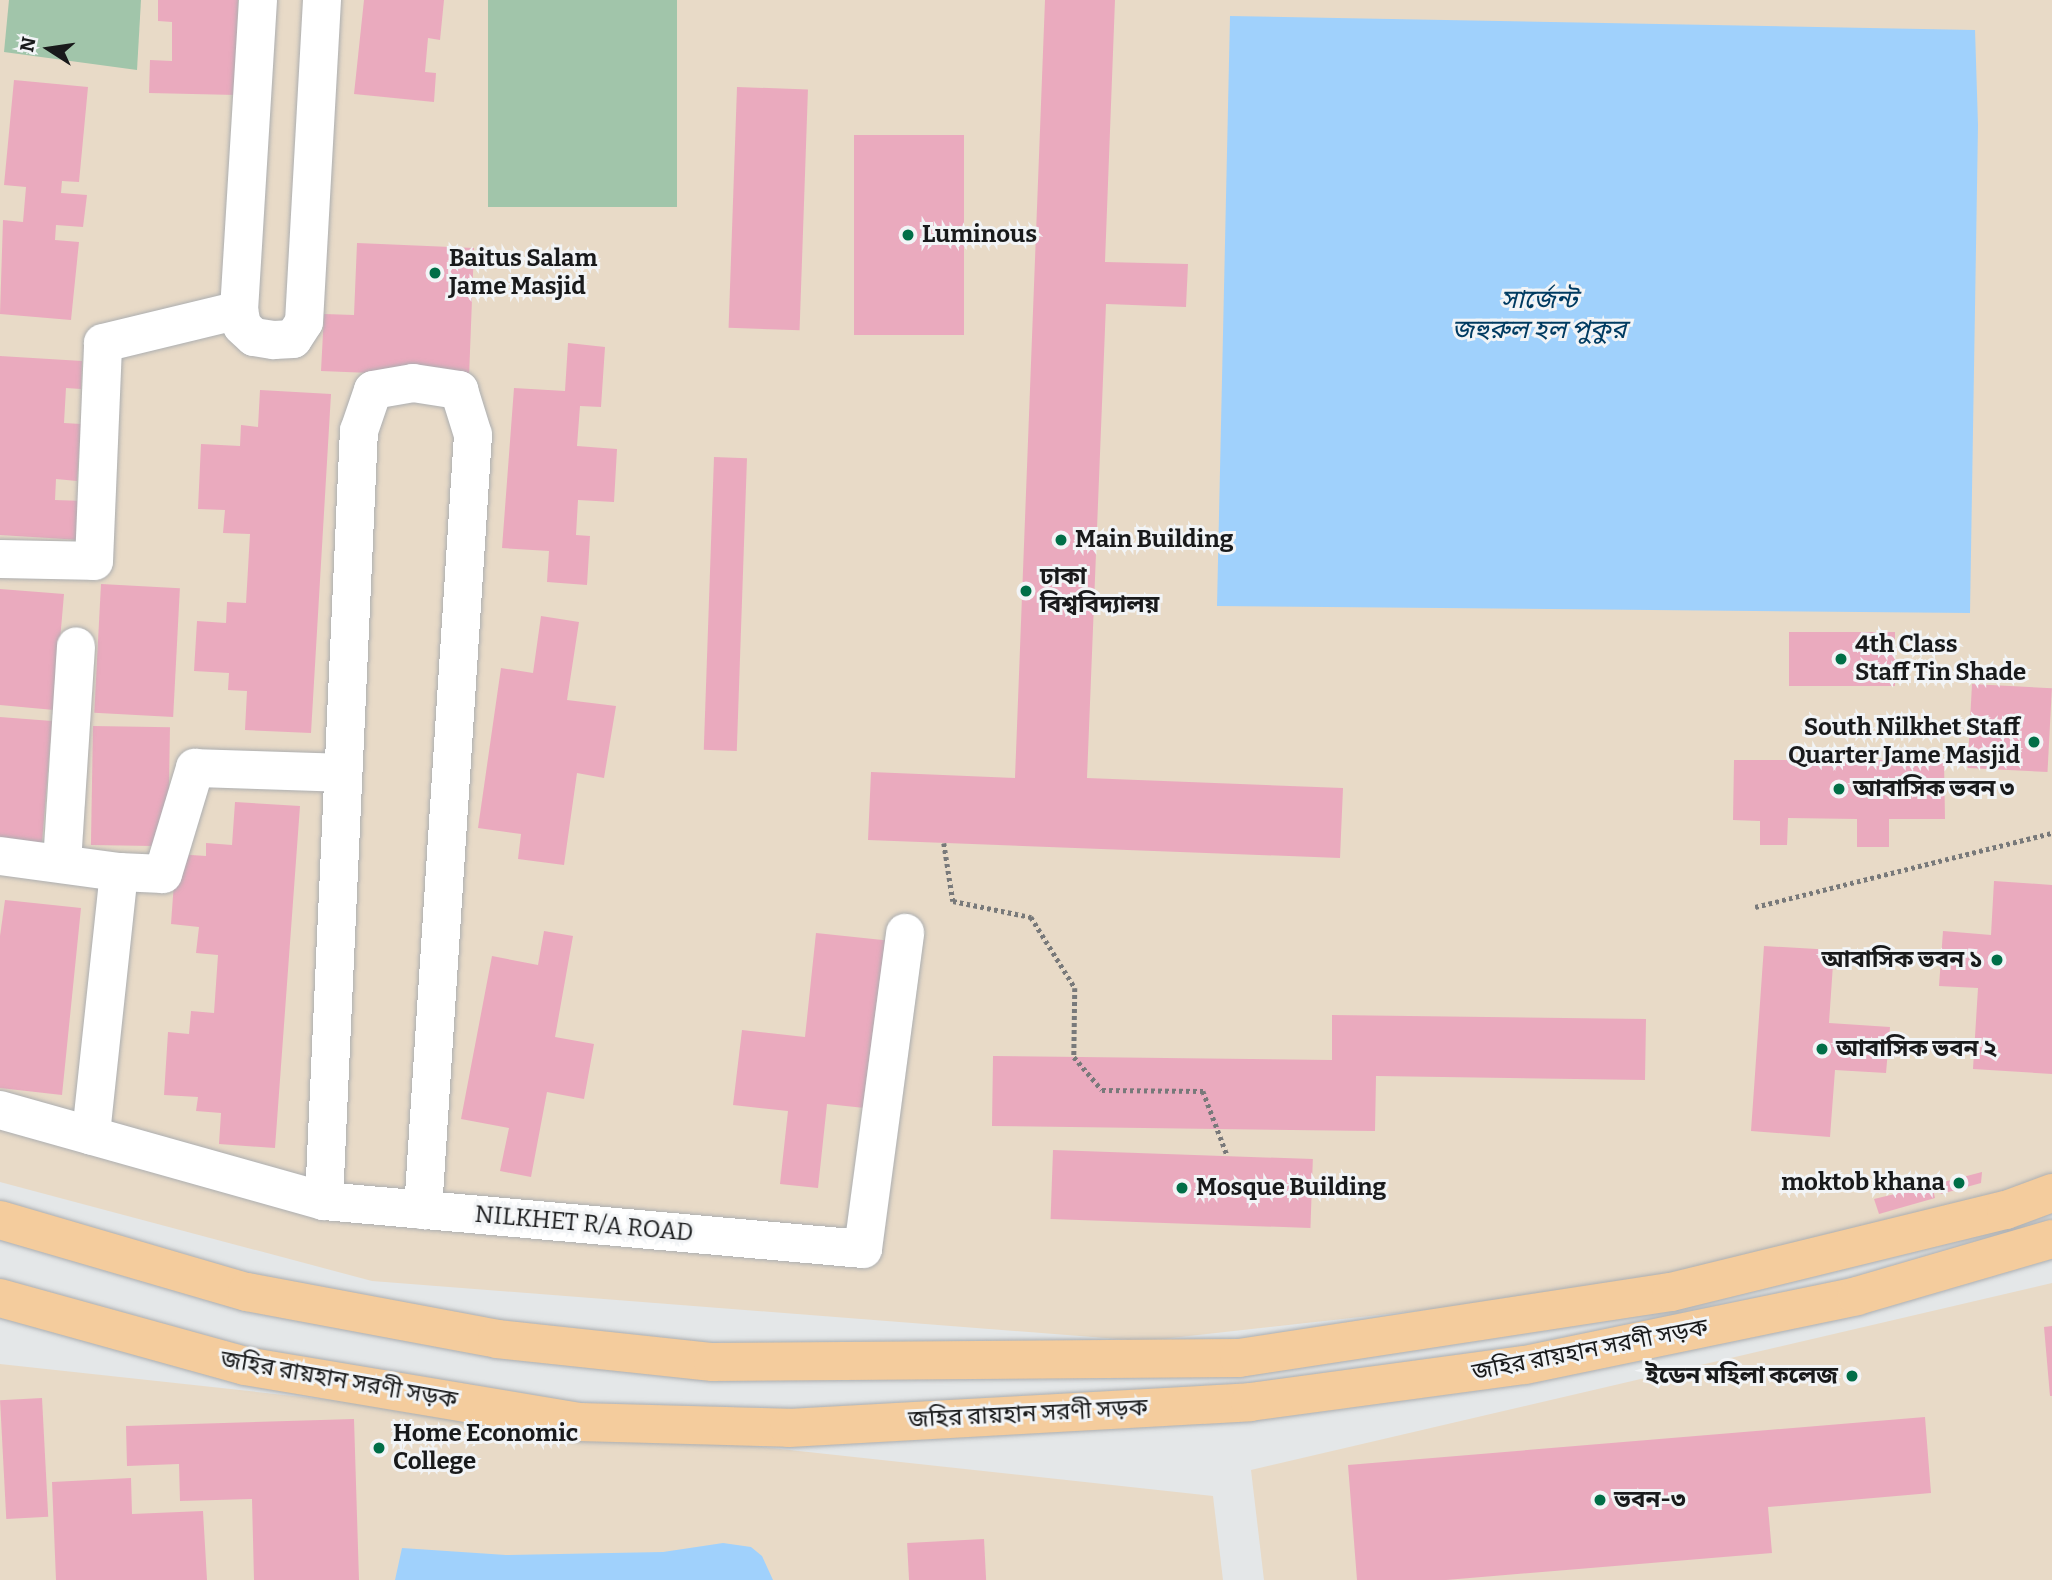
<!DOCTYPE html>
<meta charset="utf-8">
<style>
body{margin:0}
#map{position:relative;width:2052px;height:1580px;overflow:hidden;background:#e4e7e8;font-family:Bitter,"Noto Sans Bengali",serif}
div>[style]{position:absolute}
.education>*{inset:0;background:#e8dac7}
.green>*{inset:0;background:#a1c5aa;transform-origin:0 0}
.water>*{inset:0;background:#a0d1fc}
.building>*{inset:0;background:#eaaabe;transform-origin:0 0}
.path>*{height:4.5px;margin-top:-2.25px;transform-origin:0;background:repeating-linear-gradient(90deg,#78797a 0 3.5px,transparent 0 7px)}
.roads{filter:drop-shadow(0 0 2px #acaeb0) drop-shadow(0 0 2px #acaeb0)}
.minor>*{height:38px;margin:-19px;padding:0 19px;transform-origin:19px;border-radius:19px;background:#fff}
.major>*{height:38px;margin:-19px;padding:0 19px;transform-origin:19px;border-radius:19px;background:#f4cc9d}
.dots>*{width:19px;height:19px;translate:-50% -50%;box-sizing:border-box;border:4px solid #f2f4f6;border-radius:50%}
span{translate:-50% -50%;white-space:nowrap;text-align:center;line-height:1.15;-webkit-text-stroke:6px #f2f4f6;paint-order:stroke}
.poi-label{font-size:24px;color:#191a1b;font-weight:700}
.left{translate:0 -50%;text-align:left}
.right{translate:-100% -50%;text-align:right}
.street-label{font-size:24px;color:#191a1b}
.water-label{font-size:26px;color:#003b61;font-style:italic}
.north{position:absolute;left:14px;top:14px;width:70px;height:70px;-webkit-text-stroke:5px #f2f4f6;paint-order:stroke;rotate:282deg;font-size:19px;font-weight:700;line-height:28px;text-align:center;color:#191a1b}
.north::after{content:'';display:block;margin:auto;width:24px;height:32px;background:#191a1b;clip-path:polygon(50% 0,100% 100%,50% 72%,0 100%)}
</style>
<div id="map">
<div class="education">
<div style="clip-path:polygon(0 0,2052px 0,2052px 1188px,1759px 1273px,1144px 1341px,372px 1281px,0 1182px)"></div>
<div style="clip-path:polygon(2052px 1283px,2052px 1580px,1264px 1580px,1251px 1470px)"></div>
<div style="clip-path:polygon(0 1364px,1213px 1496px,1223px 1580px,0 1580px)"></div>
</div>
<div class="green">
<div style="clip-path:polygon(9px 0,141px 0,137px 70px,4px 52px)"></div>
<div style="left:488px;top:0;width:189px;height:207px"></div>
</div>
<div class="water">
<div style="clip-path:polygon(1230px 16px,1975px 30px,1978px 125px,1970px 613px,1217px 606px)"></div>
<div style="clip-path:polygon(723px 1543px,751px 1547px,762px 1556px,773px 1580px,395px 1580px,402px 1548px,506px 1555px,663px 1552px)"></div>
</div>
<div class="building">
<div style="clip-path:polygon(158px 0,238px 0,236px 95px,149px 93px,150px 60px,172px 61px,172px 22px,158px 21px)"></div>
<div style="clip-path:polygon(364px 0,444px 0,440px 40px,428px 38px,425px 72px,436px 73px,434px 102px,354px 94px)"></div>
<div style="clip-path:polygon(1045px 0,1115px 0,1105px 262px,1188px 264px,1186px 307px,1106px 304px,1087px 778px,1343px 788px,1340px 858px,868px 840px,871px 772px,1015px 778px)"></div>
<div style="clip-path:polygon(14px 80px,88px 87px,79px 182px,62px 181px,61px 193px,87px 195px,83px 227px,56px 225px,55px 240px,79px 242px,71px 320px,0 314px,3px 220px,23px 222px,26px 187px,4px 185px)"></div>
<div style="left:737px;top:87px;width:71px;height:241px;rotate:2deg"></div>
<div style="left:854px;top:135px;width:110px;height:200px"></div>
<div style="clip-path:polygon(357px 243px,474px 248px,469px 377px,321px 371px,324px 314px,354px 315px)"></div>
<div style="clip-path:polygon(568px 343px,605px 347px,601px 407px,580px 406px,577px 446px,617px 449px,614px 502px,578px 500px,576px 535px,590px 536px,587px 585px,547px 582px,549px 551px,502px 548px,514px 388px,565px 391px)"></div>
<div style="clip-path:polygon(0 356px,82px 361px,81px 389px,66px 388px,64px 423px,81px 424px,77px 481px,56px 479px,55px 500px,84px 501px,81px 540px,0 535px)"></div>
<div style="clip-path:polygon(260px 390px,331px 394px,311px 733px,245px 730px,247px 691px,228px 690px,229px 673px,194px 671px,197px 621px,226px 623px,227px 602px,246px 603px,250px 534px,223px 533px,225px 510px,198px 509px,201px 444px,240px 446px,241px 425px,258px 427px)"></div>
<div style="left:714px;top:457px;width:33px;height:293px;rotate:2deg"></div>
<div style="left:101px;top:584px;width:79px;height:129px;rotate:3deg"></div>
<div style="clip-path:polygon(0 589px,64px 594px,54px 710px,0 705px)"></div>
<div style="clip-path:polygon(541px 616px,579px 622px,567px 700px,616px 706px,604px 778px,577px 773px,564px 865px,518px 859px,521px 834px,478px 828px,501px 668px,533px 673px)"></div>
<div style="left:1789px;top:632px;width:106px;height:54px"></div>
<div style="left:1972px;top:684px;width:80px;height:84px;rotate:3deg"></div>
<div style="clip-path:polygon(0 717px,52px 721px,42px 843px,0 840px)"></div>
<div style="left:93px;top:726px;width:77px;height:119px;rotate:1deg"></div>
<div style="clip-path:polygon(1734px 760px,1944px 760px,1945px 819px,1889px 819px,1889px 847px,1857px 847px,1857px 819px,1788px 818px,1787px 845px,1760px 845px,1760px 821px,1733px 820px)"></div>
<div style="clip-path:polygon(235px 802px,300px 806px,275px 1148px,219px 1144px,221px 1113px,196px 1111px,198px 1097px,164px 1095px,168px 1032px,189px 1034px,191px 1011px,214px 1013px,218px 955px,196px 953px,199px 927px,171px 924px,176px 854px,206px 856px,206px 843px,232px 845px)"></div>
<div style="clip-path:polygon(1994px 881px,2052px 885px,2052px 1074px,1973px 1069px,1978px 988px,1939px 986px,1943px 931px,1991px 935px)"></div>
<div style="clip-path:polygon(5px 900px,81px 908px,62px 1095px,0 1088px,0 936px)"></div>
<div style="clip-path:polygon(544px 931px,573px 936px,555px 1037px,594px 1044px,584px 1099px,547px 1092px,531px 1177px,500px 1171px,509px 1128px,461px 1119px,492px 956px,538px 965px)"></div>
<div style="clip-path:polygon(816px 933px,892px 941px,874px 1109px,827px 1104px,818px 1188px,780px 1184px,788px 1111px,733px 1105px,742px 1030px,805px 1037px)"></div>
<div style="clip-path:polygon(1764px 946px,1834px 950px,1829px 1023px,1890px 1027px,1886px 1073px,1835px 1070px,1830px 1137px,1751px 1131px)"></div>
<div style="clip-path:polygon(1332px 1015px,1646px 1019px,1645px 1080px,1376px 1076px,1375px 1131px,992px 1126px,993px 1056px,1332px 1060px)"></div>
<div style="left:1053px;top:1150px;width:260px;height:69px;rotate:2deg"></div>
<div style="clip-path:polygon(1982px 1172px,1981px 1183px,1941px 1194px,1936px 1184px)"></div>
<div style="clip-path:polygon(1932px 1185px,1935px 1198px,1879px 1214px,1874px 1199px)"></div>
<div style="clip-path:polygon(2052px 1326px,2052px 1396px,2050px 1396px,2044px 1327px)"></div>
<div style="left:42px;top:1398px;width:119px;height:42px;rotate:87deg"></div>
<div style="clip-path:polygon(1925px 1417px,1931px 1493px,1768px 1507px,1772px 1553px,1446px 1580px,1357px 1580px,1348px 1465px)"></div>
<div style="clip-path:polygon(354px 1419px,359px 1580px,254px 1580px,252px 1499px,180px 1501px,179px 1464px,127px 1466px,126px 1426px)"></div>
<div style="clip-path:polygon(131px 1478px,132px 1514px,203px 1511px,207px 1580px,56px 1580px,52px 1482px)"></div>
<div style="left:984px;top:1539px;width:41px;height:77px;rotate:87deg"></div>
</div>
<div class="path">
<div style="left:944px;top:843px;width:59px;rotate:81.2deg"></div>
<div style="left:953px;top:901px;width:80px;rotate:11.6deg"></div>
<div style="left:1031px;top:917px;width:84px;rotate:58.2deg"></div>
<div style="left:1075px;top:988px;width:69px;rotate:90.8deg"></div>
<div style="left:1074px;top:1057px;width:43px;rotate:49.7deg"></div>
<div style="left:1102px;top:1090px;width:101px;rotate:0.6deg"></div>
<div style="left:1203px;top:1091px;width:68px;rotate:69.4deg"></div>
<div style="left:1755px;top:907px;width:306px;rotate:-14deg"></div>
</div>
<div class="roads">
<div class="minor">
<div style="left:258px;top:0;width:311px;rotate:93.5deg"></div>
<div style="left:239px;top:310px;width:16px;rotate:79deg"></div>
<div style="left:242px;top:326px;width:16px;rotate:43deg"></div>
<div style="left:254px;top:337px;width:20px;rotate:9deg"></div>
<div style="left:274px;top:340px;width:19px;rotate:-3deg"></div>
<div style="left:293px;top:339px;width:20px;rotate:-57deg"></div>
<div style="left:304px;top:322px;width:323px;rotate:-86.8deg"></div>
<div style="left:0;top:559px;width:94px;rotate:1.2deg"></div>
<div style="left:94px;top:561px;width:218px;rotate:-87.6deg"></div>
<div style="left:103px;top:343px;width:140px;rotate:-13.6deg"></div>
<div style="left:0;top:856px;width:120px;rotate:7.7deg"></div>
<div style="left:119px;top:872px;width:265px;rotate:96.1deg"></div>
<div style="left:62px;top:863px;width:217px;rotate:-86.3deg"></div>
<div style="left:119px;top:872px;width:44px;rotate:2.6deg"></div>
<div style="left:163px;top:874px;width:111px;rotate:-73.2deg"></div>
<div style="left:195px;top:768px;width:148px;rotate:1.9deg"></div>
<div style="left:0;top:1110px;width:337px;rotate:15.7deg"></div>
<div style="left:324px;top:1201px;width:541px;rotate:5.09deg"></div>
<div style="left:863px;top:1249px;width:319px;rotate:-82.4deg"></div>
<div style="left:324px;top:1201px;width:771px;rotate:-87.4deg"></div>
<div style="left:359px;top:431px;width:43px;rotate:-71.1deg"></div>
<div style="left:373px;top:390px;width:41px;rotate:-9.9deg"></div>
<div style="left:413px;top:383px;width:47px;rotate:8.7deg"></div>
<div style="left:459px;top:390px;width:47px;rotate:72.7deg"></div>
<div style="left:473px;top:435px;width:777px;rotate:93.69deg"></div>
</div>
<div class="major">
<div style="left:0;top:1220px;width:257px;rotate:16.3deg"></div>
<div style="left:247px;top:1292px;width:254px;rotate:10.6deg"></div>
<div style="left:497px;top:1339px;width:217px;rotate:6.1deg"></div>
<div style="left:713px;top:1362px;width:526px;rotate:-0.44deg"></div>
<div style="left:1239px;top:1358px;width:437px;rotate:-8.7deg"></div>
<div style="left:1671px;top:1292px;width:345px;rotate:-13.8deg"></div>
<div style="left:2006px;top:1210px;width:49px;rotate:-20.3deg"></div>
<div style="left:0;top:1298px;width:254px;rotate:15.5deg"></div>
<div style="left:245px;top:1366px;width:339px;rotate:9.5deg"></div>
<div style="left:579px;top:1422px;width:210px;rotate:1.6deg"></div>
<div style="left:789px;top:1428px;width:462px;rotate:-3.2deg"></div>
<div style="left:1250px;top:1402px;width:277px;rotate:-7.7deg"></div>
<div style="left:1525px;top:1365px;width:339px;rotate:-11.7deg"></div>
<div style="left:1857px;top:1296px;width:203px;rotate:-16.3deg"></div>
</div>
</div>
<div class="dots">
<div style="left:908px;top:235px;background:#006e47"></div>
<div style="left:435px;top:273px;background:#006e47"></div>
<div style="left:1061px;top:540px;background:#006e47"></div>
<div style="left:1026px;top:591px;background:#006e47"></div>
<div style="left:1841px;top:659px;background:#006e47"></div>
<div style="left:2034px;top:742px;background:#006e47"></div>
<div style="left:1839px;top:789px;background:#006e47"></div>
<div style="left:1997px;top:960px;background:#006e47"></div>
<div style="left:1822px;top:1049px;background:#006e47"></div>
<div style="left:1959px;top:1183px;background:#006e47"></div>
<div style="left:1182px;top:1188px;background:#006e47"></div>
<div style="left:1852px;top:1376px;background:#006e47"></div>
<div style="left:379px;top:1448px;background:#006e47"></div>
<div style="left:1600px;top:1500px;background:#006e47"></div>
</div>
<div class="poi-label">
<span class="left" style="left:922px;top:235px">Luminous</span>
<span class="left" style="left:449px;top:273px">Baitus Salam<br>Jame Masjid</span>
<span class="left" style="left:1075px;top:540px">Main Building</span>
<span class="left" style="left:1040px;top:591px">ঢাকা<br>বিশ্ববিদ্যালয়</span>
<span class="left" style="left:1855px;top:659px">4th Class<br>Staff Tin Shade</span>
<span class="right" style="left:2020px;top:742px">South Nilkhet Staff<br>Quarter Jame Masjid</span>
<span class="left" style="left:1853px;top:789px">আবাসিক ভবন ৩</span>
<span class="right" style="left:1983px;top:960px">আবাসিক ভবন ১</span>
<span class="left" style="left:1836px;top:1049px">আবাসিক ভবন ২</span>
<span class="right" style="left:1945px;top:1183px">moktob khana</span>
<span class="left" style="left:1196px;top:1188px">Mosque Building</span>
<span class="right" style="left:1838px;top:1376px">ইডেন মহিলা কলেজ</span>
<span class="left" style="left:393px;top:1448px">Home Economic<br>College</span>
<span class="left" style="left:1614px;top:1500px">ভবন-৩</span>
</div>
<div class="street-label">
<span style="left:584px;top:1224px;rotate:5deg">NILKHET R/A ROAD</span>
<span style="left:1590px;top:1350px;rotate:-11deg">জহির রায়হান সরণী সড়ক</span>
<span style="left:339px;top:1380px;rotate:10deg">জহির রায়হান সরণী সড়ক</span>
<span style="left:1028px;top:1414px;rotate:-3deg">জহির রায়হান সরণী সড়ক</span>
</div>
<div class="water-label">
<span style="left:1539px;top:315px">সার্জেন্ট<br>জহুরুল হল পুকুর</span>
</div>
<div class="north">N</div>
</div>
